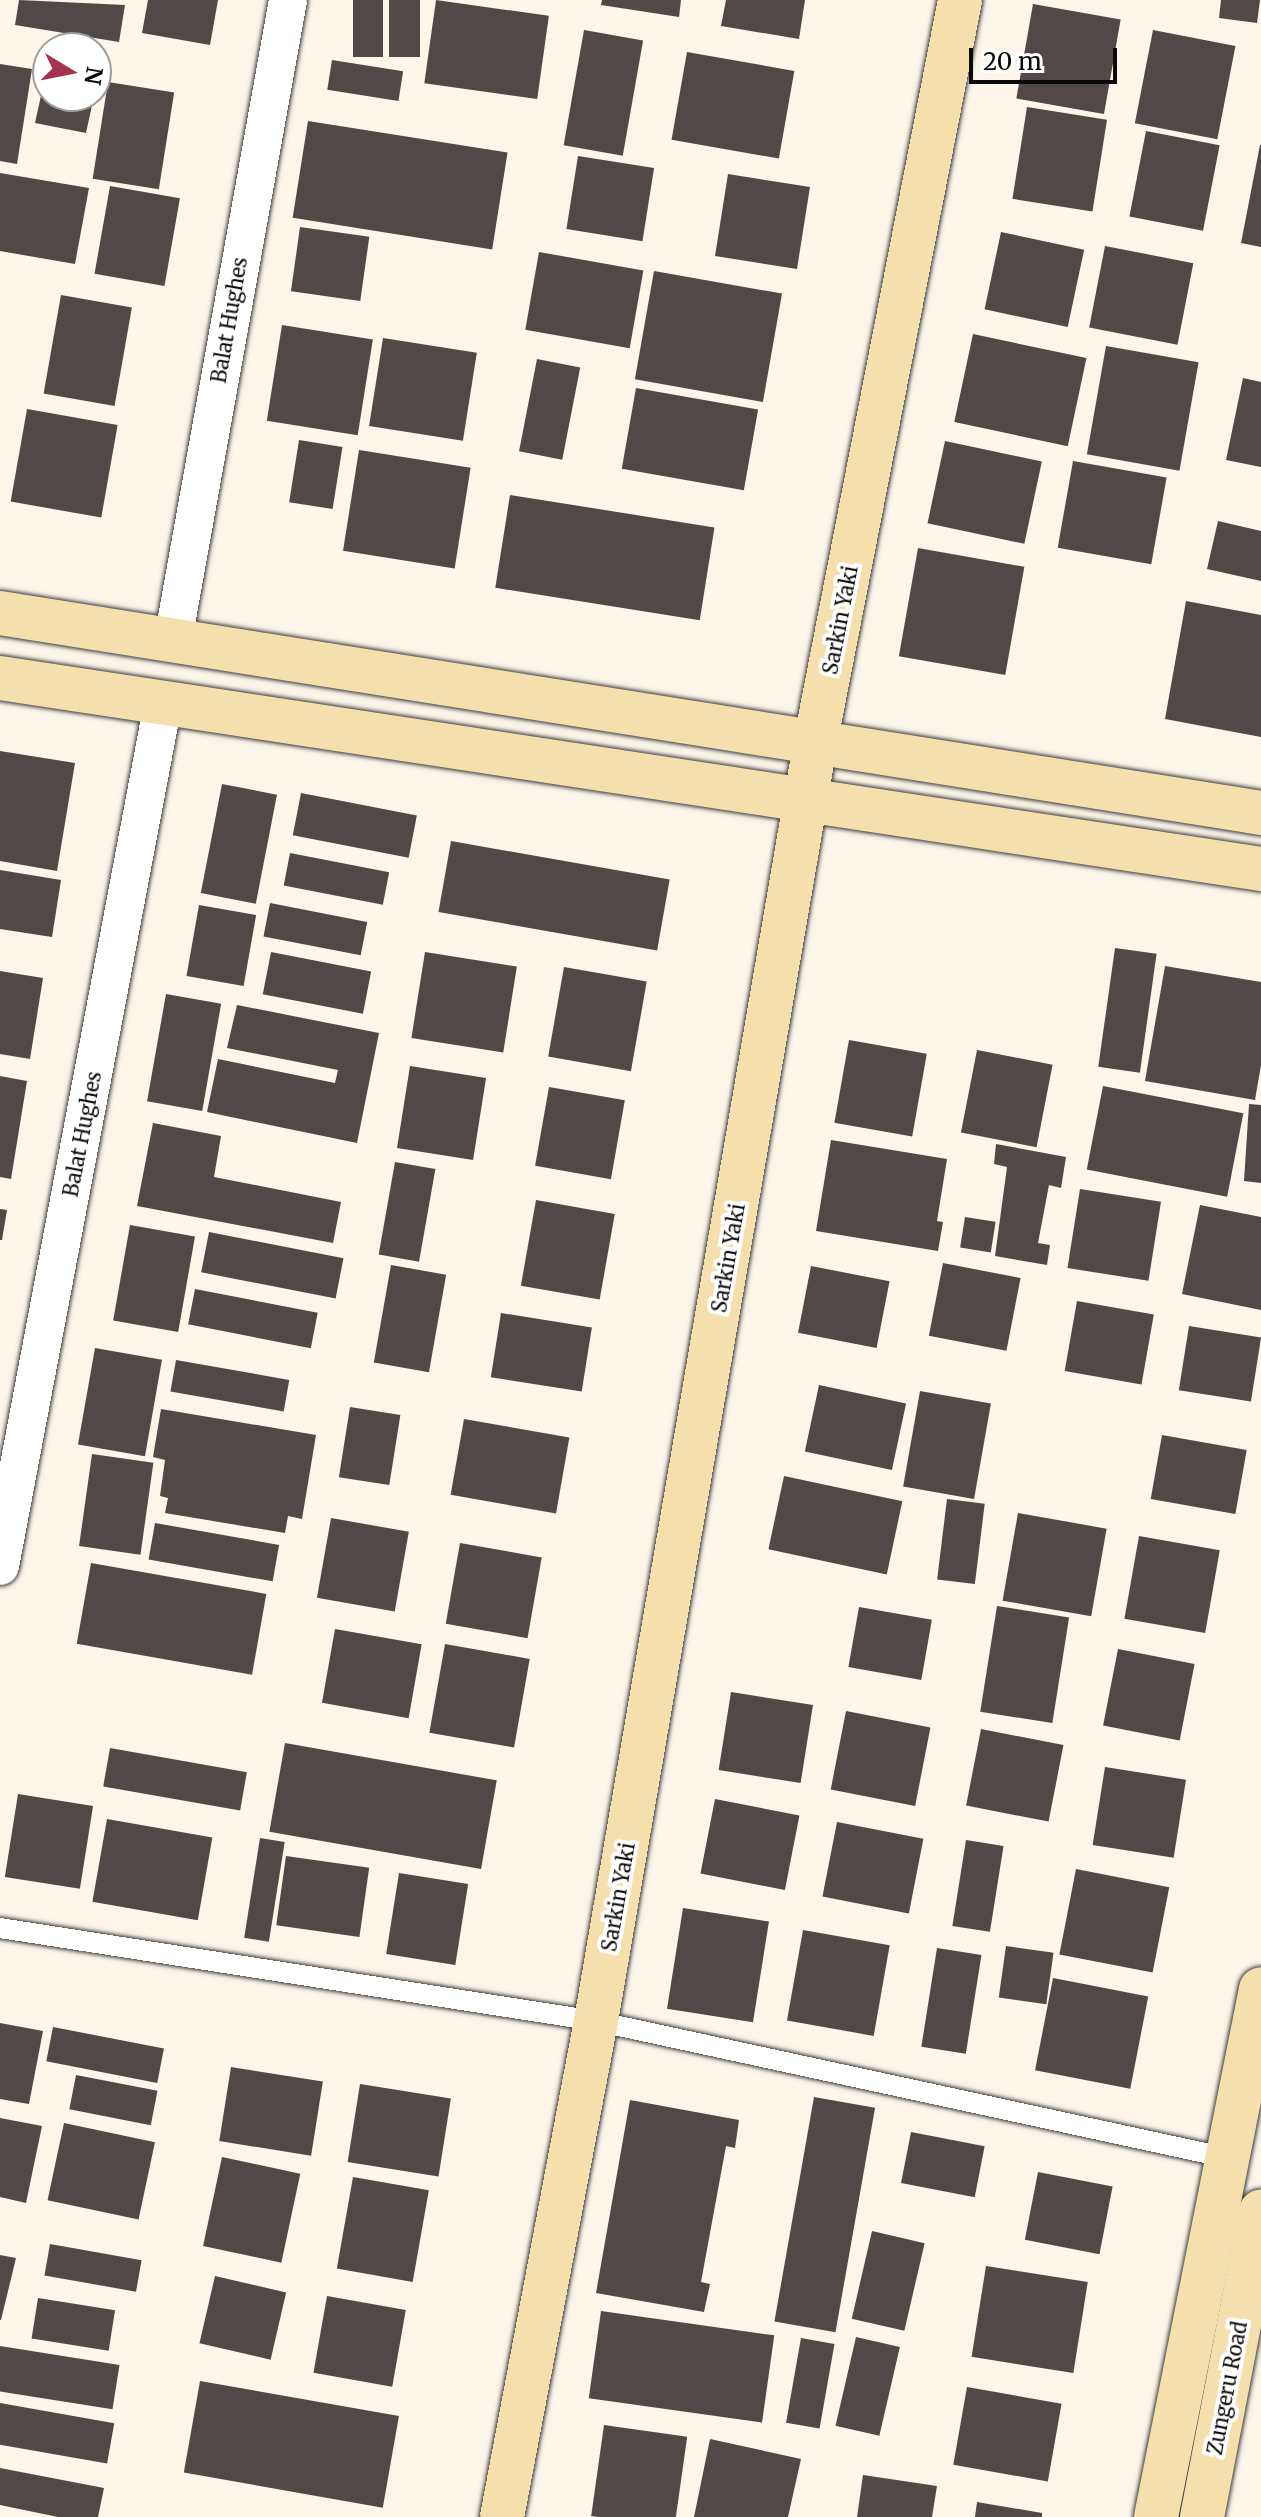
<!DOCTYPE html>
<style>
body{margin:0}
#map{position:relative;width:1261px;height:2517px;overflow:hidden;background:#fcf5e9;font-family:Merriweather,serif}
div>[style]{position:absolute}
.building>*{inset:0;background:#514947;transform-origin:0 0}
.roads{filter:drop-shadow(0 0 2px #3d3d3d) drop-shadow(0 0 2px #3d3d3d)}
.lane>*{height:20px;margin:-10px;padding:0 10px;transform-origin:10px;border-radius:10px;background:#fff}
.street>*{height:38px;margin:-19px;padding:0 19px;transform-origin:19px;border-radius:19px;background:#fff}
.secondary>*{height:44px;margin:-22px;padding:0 22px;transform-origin:22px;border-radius:22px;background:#f5dfac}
span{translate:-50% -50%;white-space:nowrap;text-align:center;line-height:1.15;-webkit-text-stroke:8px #fff;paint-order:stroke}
.street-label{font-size:20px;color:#0a0a0a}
.north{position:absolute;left:32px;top:32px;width:80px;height:80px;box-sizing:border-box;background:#fff;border:2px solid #9d9d9d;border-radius:50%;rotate:100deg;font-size:22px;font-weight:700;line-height:32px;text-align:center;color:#0a0a0a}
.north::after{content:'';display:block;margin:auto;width:28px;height:36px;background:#a7344f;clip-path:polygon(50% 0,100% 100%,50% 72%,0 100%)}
.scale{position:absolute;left:969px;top:48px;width:148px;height:36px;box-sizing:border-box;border:4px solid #0a0a0a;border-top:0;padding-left:10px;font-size:24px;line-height:28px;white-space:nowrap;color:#0a0a0a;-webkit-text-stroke:6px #fff;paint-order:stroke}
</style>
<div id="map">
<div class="building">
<div style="clip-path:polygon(19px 0,125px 5px,119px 42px,15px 25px)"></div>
<div style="clip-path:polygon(148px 0,218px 0,210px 45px,142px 33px)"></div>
<div style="left:353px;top:0;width:30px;height:57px"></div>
<div style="left:389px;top:0;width:31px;height:57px"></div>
<div style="left:436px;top:0;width:114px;height:84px;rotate:8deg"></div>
<div style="clip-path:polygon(602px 0,681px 0,679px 17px,601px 5px)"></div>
<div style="clip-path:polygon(726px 0,805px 0,799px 39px,721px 26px)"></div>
<div style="clip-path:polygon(1221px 0,1260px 0,1257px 23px,1219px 18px)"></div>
<div style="left:1033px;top:4px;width:89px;height:96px;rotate:10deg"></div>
<div style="left:584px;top:30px;width:60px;height:117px;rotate:10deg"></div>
<div style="left:1153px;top:30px;width:84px;height:95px;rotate:11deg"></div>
<div style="left:687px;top:52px;width:109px;height:89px;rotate:10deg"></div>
<div style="left:332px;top:60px;width:72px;height:30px;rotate:9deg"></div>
<div style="clip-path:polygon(0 64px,32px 69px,17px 164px,0 161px)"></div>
<div style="clip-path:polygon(47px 68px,48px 96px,94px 96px,86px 133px,35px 123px)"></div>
<div style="left:108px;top:82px;width:67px;height:98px;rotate:9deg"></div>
<div style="left:1027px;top:107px;width:81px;height:93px;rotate:9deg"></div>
<div style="left:308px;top:121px;width:202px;height:98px;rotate:9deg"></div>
<div style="left:1146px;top:131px;width:75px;height:87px;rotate:11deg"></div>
<div style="clip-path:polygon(1260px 145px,1261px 145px,1261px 247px,1241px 243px)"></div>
<div style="left:578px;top:156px;width:77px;height:74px;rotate:9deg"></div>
<div style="clip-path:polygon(0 173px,89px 188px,75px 264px,0 251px)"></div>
<div style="left:728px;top:174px;width:83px;height:83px;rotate:9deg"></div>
<div style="left:110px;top:186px;width:71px;height:89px;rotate:10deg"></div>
<div style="left:300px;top:227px;width:70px;height:65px;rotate:8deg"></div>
<div style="left:1001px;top:232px;width:85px;height:79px;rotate:12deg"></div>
<div style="left:1105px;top:246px;width:90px;height:83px;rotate:11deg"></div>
<div style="left:539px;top:252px;width:106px;height:79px;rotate:10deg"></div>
<div style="left:654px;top:271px;width:130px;height:110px;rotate:10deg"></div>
<div style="left:61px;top:295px;width:72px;height:100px;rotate:10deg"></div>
<div style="left:282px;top:325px;width:92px;height:97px;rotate:9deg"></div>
<div style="left:973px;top:334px;width:116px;height:90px;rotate:12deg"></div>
<div style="left:383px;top:338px;width:95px;height:89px;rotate:9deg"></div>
<div style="left:1106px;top:346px;width:94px;height:110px;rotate:10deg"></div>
<div style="left:537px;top:359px;width:44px;height:94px;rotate:11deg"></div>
<div style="clip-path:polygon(1243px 378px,1261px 382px,1261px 467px,1226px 460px)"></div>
<div style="left:636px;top:388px;width:124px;height:82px;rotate:10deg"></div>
<div style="left:27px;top:409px;width:92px;height:94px;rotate:10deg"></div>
<div style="left:299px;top:440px;width:44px;height:63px;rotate:9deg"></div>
<div style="left:945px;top:441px;width:99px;height:84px;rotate:12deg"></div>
<div style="left:359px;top:450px;width:113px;height:102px;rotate:9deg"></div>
<div style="left:1073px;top:461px;width:95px;height:88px;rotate:10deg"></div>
<div style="left:510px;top:495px;width:207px;height:94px;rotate:9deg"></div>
<div style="clip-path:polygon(1218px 521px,1261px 531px,1261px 581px,1207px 569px)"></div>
<div style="left:918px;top:548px;width:108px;height:110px;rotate:10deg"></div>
<div style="clip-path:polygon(1186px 601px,1261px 615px,1261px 737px,1165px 719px)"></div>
<div style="clip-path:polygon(0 751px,75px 763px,57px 871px,0 861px)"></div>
<div style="left:222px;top:784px;width:56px;height:111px;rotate:11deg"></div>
<div style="left:301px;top:793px;width:118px;height:43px;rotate:11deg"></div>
<div style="left:451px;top:841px;width:222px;height:72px;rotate:10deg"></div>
<div style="left:290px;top:853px;width:101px;height:33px;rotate:11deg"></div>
<div style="clip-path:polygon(0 870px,61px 880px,52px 937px,0 929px)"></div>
<div style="left:270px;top:903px;width:99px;height:34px;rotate:11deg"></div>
<div style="left:199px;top:905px;width:58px;height:72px;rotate:10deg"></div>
<div style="left:1115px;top:948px;width:42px;height:120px;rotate:8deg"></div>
<div style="left:271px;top:952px;width:102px;height:43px;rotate:11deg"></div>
<div style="left:425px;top:952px;width:93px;height:87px;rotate:9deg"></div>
<div style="clip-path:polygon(1165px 966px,1261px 982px,1261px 1065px,1255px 1100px,1145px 1081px)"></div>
<div style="left:564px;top:967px;width:84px;height:91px;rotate:10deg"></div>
<div style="clip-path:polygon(0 971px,43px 978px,30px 1059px,0 1054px)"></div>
<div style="left:166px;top:994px;width:56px;height:109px;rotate:10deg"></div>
<div style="clip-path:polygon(237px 1005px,379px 1033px,357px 1143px,207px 1112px,218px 1059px,335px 1083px,338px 1070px,227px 1048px)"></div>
<div style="left:849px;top:1040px;width:79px;height:84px;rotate:10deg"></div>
<div style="left:977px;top:1050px;width:77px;height:84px;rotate:11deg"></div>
<div style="left:410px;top:1066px;width:77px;height:83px;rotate:9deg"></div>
<div style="clip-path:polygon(0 1076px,27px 1081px,11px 1179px,0 1177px)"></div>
<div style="left:1103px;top:1086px;width:143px;height:85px;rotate:11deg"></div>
<div style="left:549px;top:1087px;width:77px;height:80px;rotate:10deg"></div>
<div style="clip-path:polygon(1249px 1104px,1261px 1105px,1261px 1183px,1244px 1181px)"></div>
<div style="clip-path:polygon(153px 1123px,221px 1136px,214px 1177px,341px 1202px,333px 1243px,137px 1206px)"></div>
<div style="clip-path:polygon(831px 1140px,947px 1159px,937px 1221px,943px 1222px,938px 1251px,816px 1231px)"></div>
<div style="clip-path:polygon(996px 1144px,1066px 1157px,1061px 1188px,1049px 1185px,1038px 1243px,1050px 1245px,1047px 1265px,995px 1256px,1007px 1167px,994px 1164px)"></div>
<div style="left:395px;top:1162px;width:41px;height:94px;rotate:10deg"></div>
<div style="left:1080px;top:1189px;width:82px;height:80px;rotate:9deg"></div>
<div style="left:536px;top:1200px;width:80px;height:87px;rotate:10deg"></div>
<div style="clip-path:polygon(1200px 1205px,1261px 1217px,1261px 1310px,1182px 1294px)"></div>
<div style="clip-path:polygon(0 1209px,7px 1210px,2px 1240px,0 1240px)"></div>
<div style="left:965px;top:1217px;width:31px;height:31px;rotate:9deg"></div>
<div style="left:130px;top:1225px;width:66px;height:97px;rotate:10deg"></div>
<div style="left:209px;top:1232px;width:137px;height:41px;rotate:11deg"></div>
<div style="left:943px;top:1263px;width:79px;height:74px;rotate:11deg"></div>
<div style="left:391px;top:1265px;width:56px;height:99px;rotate:10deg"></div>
<div style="left:811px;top:1266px;width:80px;height:68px;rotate:11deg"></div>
<div style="left:195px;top:1289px;width:125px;height:36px;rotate:11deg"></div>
<div style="left:1077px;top:1301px;width:78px;height:71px;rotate:10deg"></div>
<div style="left:501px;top:1313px;width:92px;height:65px;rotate:9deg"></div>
<div style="left:1189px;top:1326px;width:73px;height:65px;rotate:9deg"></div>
<div style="left:95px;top:1348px;width:68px;height:98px;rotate:10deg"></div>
<div style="left:176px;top:1360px;width:115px;height:32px;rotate:10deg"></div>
<div style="left:819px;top:1385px;width:89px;height:68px;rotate:12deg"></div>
<div style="left:920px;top:1391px;width:72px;height:97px;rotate:10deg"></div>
<div style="left:350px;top:1407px;width:51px;height:71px;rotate:9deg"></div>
<div style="clip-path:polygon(161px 1409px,316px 1435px,302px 1519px,288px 1516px,285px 1533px,165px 1513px,168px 1498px,160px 1496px,165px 1460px,153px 1457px)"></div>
<div style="left:464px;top:1419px;width:107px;height:77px;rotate:10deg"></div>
<div style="left:1162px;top:1435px;width:86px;height:65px;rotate:10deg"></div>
<div style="left:92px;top:1454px;width:62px;height:93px;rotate:8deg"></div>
<div style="left:784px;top:1476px;width:121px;height:75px;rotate:12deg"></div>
<div style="left:947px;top:1499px;width:38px;height:81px;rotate:7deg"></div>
<div style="left:1018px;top:1513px;width:90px;height:89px;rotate:10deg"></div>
<div style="left:331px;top:1518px;width:79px;height:81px;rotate:10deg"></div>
<div style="left:155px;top:1523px;width:126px;height:37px;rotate:10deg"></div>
<div style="left:1139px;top:1536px;width:82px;height:84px;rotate:10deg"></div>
<div style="left:460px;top:1543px;width:83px;height:82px;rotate:10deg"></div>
<div style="left:91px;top:1563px;width:178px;height:82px;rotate:10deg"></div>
<div style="left:997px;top:1606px;width:73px;height:107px;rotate:9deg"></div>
<div style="left:859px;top:1607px;width:74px;height:61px;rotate:10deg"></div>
<div style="left:335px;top:1629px;width:88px;height:75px;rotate:10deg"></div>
<div style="left:445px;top:1644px;width:86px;height:90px;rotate:10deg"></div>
<div style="left:1118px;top:1649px;width:78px;height:78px;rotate:11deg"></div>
<div style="left:731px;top:1692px;width:83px;height:79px;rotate:9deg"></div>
<div style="left:846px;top:1711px;width:86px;height:80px;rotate:11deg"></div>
<div style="left:981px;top:1729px;width:84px;height:78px;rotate:11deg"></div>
<div style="left:285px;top:1743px;width:215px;height:90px;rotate:10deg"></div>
<div style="left:110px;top:1748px;width:139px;height:39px;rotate:10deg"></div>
<div style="left:1105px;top:1767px;width:82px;height:79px;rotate:9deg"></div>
<div style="left:18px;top:1794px;width:76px;height:84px;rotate:9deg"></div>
<div style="left:715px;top:1799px;width:86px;height:76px;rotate:11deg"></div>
<div style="left:107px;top:1819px;width:107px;height:84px;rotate:10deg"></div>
<div style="left:837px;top:1822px;width:88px;height:76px;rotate:11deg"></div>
<div style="left:260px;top:1838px;width:25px;height:101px;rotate:9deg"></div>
<div style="left:966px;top:1840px;width:38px;height:87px;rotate:9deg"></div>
<div style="left:286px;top:1856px;width:84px;height:70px;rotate:8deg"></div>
<div style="left:1076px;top:1869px;width:95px;height:87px;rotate:11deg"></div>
<div style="left:399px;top:1873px;width:70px;height:82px;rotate:9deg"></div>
<div style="left:683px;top:1908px;width:87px;height:102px;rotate:9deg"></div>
<div style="left:803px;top:1930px;width:88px;height:92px;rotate:10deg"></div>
<div style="left:1006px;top:1946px;width:48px;height:52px;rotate:8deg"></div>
<div style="left:937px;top:1948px;width:45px;height:100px;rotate:9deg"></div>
<div style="left:1053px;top:1978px;width:97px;height:94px;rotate:11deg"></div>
<div style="clip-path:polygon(0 2023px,43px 2031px,29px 2104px,0 2099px)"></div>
<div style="left:53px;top:2027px;width:113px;height:35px;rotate:11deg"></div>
<div style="left:231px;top:2067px;width:93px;height:75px;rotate:9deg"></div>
<div style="left:76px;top:2075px;width:83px;height:35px;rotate:11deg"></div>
<div style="left:360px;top:2084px;width:92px;height:79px;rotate:9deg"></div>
<div style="left:814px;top:2097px;width:62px;height:228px;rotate:10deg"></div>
<div style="clip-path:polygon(630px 2100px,739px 2120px,735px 2148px,726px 2146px,701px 2282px,710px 2284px,704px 2312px,596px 2293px)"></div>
<div style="clip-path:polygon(0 2118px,42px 2126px,26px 2203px,0 2197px)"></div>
<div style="left:64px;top:2123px;width:93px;height:79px;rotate:12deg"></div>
<div style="left:911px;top:2132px;width:75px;height:52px;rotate:11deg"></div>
<div style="left:222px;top:2157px;width:80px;height:91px;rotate:12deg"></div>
<div style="left:1038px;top:2172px;width:76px;height:69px;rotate:11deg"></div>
<div style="left:353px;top:2177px;width:77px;height:93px;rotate:10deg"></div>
<div style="left:872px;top:2231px;width:54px;height:90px;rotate:13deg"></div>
<div style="left:50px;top:2244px;width:93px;height:32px;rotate:10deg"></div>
<div style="clip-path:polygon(0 2255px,16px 2258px,1px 2320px,0 2320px)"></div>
<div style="left:986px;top:2266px;width:103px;height:92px;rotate:9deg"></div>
<div style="left:215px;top:2276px;width:73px;height:69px;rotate:13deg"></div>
<div style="left:327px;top:2296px;width:80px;height:78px;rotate:10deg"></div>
<div style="left:38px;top:2298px;width:78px;height:41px;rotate:9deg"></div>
<div style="left:601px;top:2311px;width:175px;height:88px;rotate:8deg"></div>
<div style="left:856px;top:2337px;width:45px;height:91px;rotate:13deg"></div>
<div style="left:801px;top:2338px;width:34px;height:86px;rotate:10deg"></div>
<div style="left:0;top:2346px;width:121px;height:45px;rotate:9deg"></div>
<div style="left:200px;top:2381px;width:202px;height:93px;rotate:10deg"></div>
<div style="left:967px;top:2387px;width:96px;height:79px;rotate:10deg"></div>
<div style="left:0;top:2403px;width:116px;height:41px;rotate:10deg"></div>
<div style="left:604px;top:2425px;width:84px;height:92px;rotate:8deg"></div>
<div style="clip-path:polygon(710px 2439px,801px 2459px,788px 2517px,694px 2517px)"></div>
<div style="clip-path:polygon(0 2468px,104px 2488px,98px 2517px,58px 2517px,0 2505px)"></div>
<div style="clip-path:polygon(863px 2475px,937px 2486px,932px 2517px,857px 2517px)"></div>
<div style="clip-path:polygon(977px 2502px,1042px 2513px,1042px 2517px,975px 2517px)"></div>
</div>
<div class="roads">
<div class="lane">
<div style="left:0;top:1928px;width:603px;rotate:8.87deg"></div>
<div style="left:596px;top:2021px;width:647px;rotate:12.23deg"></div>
</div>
<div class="street">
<div style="left:173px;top:640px;width:650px;rotate:-79.81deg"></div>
<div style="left:0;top:1566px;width:878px;rotate:-79.3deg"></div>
</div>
<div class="secondary">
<div style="left:0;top:613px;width:1277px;rotate:9.01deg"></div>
<div style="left:0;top:678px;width:1275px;rotate:8.61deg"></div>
<div style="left:502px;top:2517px;width:505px;rotate:-79.27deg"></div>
<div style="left:596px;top:2021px;width:1301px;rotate:-80.26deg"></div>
<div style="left:816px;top:739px;width:753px;rotate:-78.97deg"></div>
<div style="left:1156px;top:2517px;width:538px;rotate:-78.75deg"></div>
<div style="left:1202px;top:2517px;width:311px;rotate:-79.1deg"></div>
</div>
</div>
<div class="street-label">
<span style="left:229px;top:320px;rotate:-80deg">Balat Hughes</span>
<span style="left:840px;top:620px;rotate:-79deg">Sarkin Yaki</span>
<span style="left:82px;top:1134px;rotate:-79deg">Balat Hughes</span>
<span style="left:728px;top:1258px;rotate:-80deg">Sarkin Yaki</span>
<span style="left:618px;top:1897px;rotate:-80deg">Sarkin Yaki</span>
<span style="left:1227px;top:2388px;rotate:-79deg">Zungeru Road</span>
</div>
<div class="north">N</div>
<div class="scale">20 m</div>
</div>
